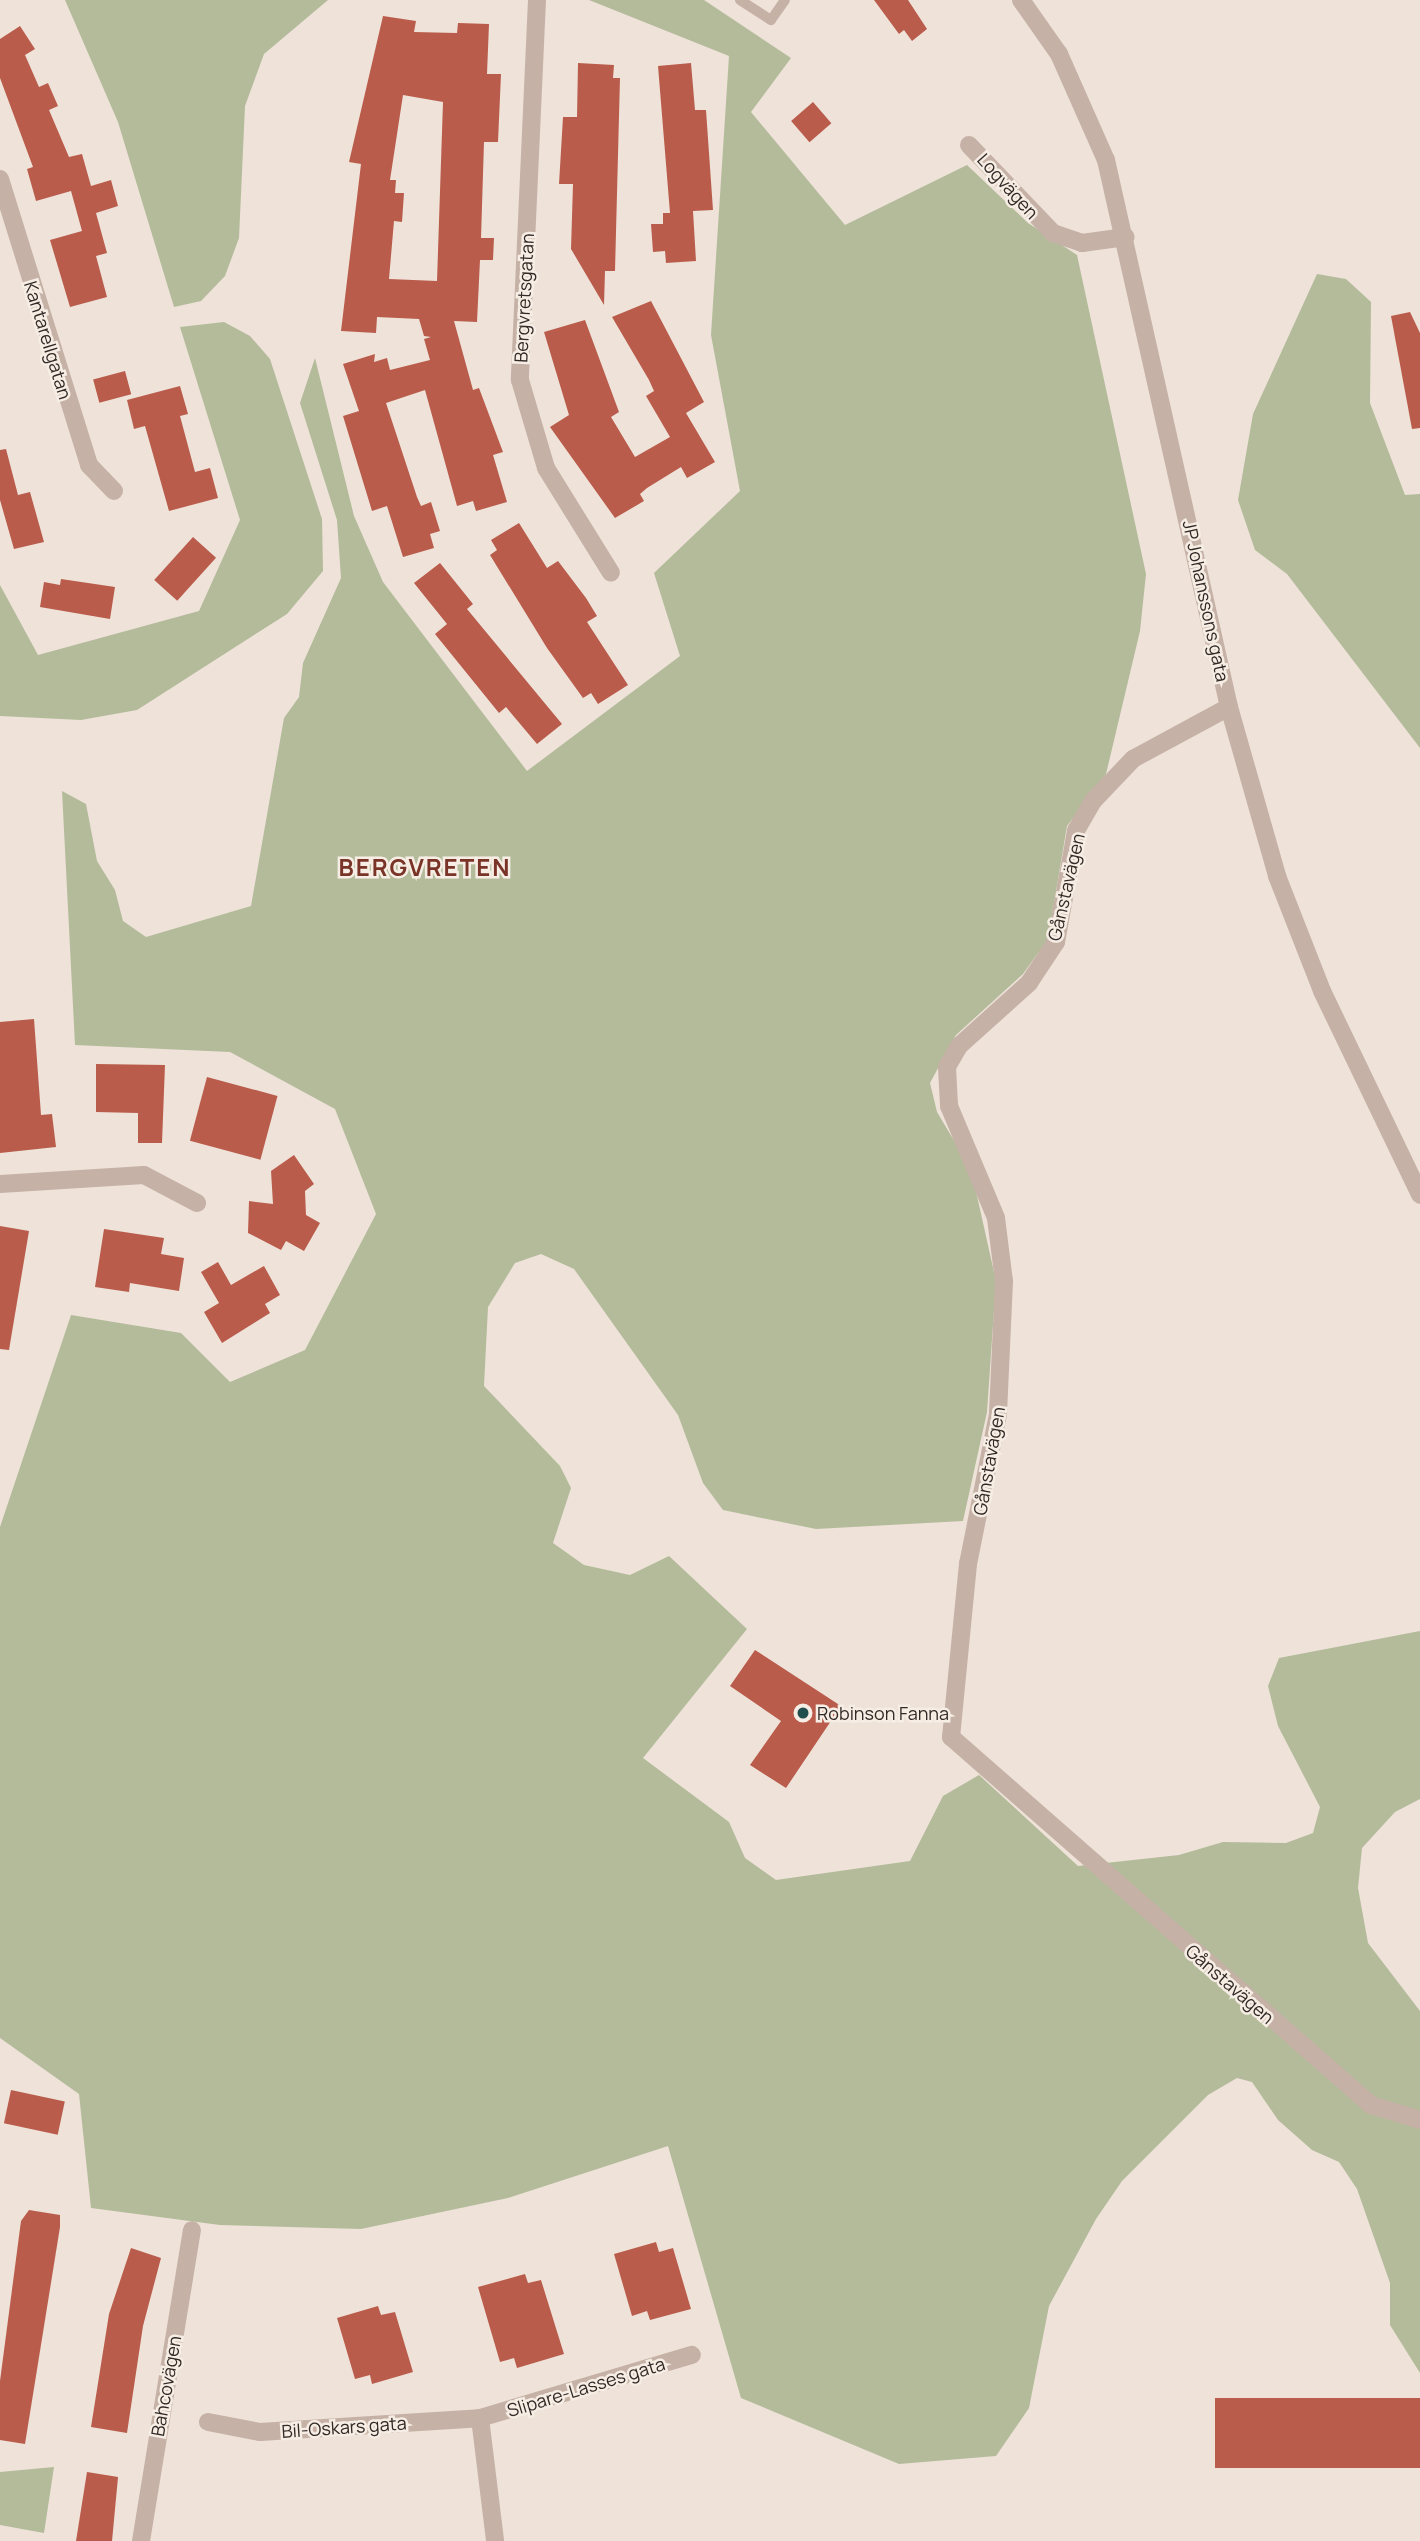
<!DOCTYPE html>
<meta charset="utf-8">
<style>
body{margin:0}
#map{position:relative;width:1420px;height:2541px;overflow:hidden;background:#eee2d9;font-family:Manrope,sans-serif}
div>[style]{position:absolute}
.green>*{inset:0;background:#b3bb9a}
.building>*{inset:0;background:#ba5c4b;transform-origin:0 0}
.service>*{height:10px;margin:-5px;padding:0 5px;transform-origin:5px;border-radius:5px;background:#c5b1a6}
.minor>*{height:18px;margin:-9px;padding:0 9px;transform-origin:9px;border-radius:9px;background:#c5b1a6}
.tertiary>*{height:18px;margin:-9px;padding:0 9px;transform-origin:9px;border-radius:9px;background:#c5b1a6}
.dots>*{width:19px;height:19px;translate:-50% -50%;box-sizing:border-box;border:4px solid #f6ede4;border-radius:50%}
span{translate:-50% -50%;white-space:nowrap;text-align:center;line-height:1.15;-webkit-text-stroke:5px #f6ede4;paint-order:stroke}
.street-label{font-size:18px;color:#322926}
.poi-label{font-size:18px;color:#322926}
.left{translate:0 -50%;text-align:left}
.district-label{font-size:24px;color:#793327;font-weight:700;letter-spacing:2px}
</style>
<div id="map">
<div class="green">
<div style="clip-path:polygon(65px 0,328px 0,264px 54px,245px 106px,239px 238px,225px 276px,201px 301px,174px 307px,118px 122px)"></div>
<div style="clip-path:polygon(589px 0,704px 0,791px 58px,751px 112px,845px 225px,967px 165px,1028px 223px,1077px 255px,1146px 574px,1140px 631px,1106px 774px,1067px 826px,1048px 939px,1023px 974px,956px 1035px,930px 1083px,937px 1112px,971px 1169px,996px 1281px,987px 1412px,963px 1521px,816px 1529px,723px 1510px,703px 1483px,678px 1415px,574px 1269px,541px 1254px,515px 1263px,488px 1307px,484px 1386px,560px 1466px,571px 1488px,553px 1543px,584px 1565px,630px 1575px,669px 1556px,747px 1629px,643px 1758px,729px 1822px,745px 1858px,776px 1880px,910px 1861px,943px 1796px,979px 1775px,1078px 1866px,1179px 1855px,1223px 1842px,1286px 1843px,1313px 1833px,1320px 1807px,1278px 1726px,1268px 1686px,1279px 1658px,1420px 1631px,1420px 1799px,1395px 1812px,1362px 1848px,1358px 1888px,1368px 1943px,1420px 2011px,1420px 2373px,1390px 2325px,1390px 2283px,1357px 2189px,1339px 2162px,1312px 2150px,1278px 2120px,1252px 2082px,1237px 2078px,1208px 2095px,1122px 2181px,1096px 2219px,1049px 2306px,1029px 2408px,996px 2456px,899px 2464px,741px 2398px,668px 2146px,508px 2198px,361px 2229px,220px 2225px,91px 2208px,79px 2094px,0 2038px,0 1527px,71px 1315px,181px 1333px,230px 1382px,305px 1350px,376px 1214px,335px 1109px,230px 1052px,75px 1045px,62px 791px,86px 804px,97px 861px,115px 890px,123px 921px,146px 937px,251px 906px,284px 718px,299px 697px,303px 663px,341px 578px,337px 520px,300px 403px,315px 358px,354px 516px,383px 582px,527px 771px,680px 656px,654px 573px,740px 491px,711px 335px,729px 56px)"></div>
<div style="clip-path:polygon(1317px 274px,1346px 279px,1371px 302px,1370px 403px,1405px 495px,1420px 494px,1420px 748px,1287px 574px,1255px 550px,1238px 500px,1253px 414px)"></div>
<div style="clip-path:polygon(224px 322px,250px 336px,270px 359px,322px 519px,323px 571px,287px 614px,137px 710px,81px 720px,0 716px,0 585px,38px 655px,199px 611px,240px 520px,180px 327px)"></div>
<div style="clip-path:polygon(54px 2467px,44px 2533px,0 2525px,0 2472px)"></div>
</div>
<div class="building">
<div style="clip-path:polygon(874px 0,908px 0,927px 29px,912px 41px,904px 30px,899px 34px)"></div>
<div style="clip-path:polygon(evenodd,383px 16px,416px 21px,414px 32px,457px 33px,458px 23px,489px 24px,487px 74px,501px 74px,498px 142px,484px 142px,481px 238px,494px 238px,493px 260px,480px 260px,477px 322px,454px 321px,473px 390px,479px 388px,503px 452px,493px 455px,507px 502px,476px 511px,473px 501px,457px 506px,425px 390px,386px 403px,417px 497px,421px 506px,431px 502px,440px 531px,430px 534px,434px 548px,403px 557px,387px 506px,372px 511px,343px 416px,359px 411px,343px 364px,375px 354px,374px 362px,387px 358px,390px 370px,430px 360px,424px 339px,431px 337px,424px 336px,419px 319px,377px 317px,376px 333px,341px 331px,361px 164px,349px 162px,383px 16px,403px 95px,443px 102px,437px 281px,389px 279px,394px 221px,402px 222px,404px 193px,395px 193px,396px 180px,390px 180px,403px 95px)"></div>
<div style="clip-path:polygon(20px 26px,35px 49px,25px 55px,39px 87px,48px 83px,58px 106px,49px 110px,69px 157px,82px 154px,91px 186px,111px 180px,118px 206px,96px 213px,107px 253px,96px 256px,107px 297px,70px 307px,50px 240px,82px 231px,71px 191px,36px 201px,27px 169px,33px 167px,0 78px,0 39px)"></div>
<div style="clip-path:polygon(578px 63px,614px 65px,613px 78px,620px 78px,615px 271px,605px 271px,604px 305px,571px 249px,573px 184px,559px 184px,563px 117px,577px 117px)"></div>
<div style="clip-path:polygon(691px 63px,695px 110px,706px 110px,713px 210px,693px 211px,696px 261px,666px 263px,665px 251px,653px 252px,651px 224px,663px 224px,663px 213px,670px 213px,658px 66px)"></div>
<div style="left:813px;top:102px;width:28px;height:29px;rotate:49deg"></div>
<div style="clip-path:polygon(651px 301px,704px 402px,686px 413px,715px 462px,687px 478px,681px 467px,647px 488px,640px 494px,644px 501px,615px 518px,550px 427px,569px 415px,544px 332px,585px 320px,619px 412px,611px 417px,635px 457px,670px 437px,646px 396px,654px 391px,649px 380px,612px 317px)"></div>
<div style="clip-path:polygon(1410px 312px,1420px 333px,1420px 428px,1412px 429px,1391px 316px)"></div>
<div style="left:125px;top:371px;width:24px;height:33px;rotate:75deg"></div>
<div style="clip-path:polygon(180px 386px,188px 414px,180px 416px,195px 472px,210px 468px,218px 498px,169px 511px,145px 426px,134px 429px,127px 400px)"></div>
<div style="clip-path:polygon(6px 449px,18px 495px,30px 492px,44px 542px,14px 549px,0 500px,0 450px)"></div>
<div style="clip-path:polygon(519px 523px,547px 568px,558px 561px,586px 598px,597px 616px,587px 622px,628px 685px,598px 704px,591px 693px,583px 698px,547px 648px,490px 555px,497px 550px,491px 540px)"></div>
<div style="left:193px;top:537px;width:31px;height:58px;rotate:42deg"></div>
<div style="clip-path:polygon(440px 563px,473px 604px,467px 609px,562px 724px,537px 744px,506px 707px,499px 713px,435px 634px,447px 624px,414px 583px)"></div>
<div style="clip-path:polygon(61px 579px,115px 587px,110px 619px,40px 607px,44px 582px,60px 585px)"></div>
<div style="clip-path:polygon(34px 1019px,41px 1115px,52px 1114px,56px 1147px,0 1153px,0 1022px)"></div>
<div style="clip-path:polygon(96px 1064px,165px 1065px,162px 1143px,138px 1143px,138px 1113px,96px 1112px)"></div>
<div style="left:207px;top:1077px;width:73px;height:66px;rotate:15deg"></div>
<div style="clip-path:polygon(294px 1155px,314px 1184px,305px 1191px,306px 1215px,320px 1223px,304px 1251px,286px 1241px,281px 1250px,248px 1233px,249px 1201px,273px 1204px,271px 1171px)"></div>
<div style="clip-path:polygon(0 1226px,29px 1231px,9px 1350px,0 1349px)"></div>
<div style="clip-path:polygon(104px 1229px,164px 1238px,161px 1254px,184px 1258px,179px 1291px,130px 1283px,129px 1292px,95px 1287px)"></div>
<div style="clip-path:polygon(218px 1262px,231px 1285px,264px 1266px,280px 1295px,265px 1304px,270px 1313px,222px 1343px,204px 1312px,219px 1303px,201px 1272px)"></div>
<div style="clip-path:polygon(755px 1650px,841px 1706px,786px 1788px,750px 1765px,781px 1721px,730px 1686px)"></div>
<div style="left:11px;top:2090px;width:55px;height:34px;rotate:12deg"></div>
<div style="clip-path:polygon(29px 2210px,60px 2215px,60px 2227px,25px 2444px,0 2440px,0 2381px,21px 2221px)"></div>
<div style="clip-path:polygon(656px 2242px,659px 2252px,673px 2248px,691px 2309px,650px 2320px,647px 2311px,632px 2316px,614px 2254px)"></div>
<div style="clip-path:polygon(131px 2248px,161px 2258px,143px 2326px,127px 2433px,91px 2427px,109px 2314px)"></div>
<div style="clip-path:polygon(525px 2274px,528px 2283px,541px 2280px,564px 2354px,517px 2368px,514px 2358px,500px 2362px,478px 2287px)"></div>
<div style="clip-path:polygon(378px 2306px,381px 2315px,395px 2312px,413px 2372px,372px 2384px,370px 2375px,355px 2379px,337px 2318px)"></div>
<div style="left:1420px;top:2398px;width:70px;height:205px;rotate:90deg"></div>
<div style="clip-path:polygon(87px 2472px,118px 2477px,112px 2541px,76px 2541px)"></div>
</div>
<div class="service">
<div style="left:740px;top:0;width:37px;rotate:33deg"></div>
<div style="left:771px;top:20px;width:24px;rotate:-55deg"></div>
</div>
<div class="minor">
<div style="left:537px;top:0;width:380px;rotate:92.6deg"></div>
<div style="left:520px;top:380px;width:92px;rotate:73.5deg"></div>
<div style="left:546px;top:468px;width:123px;rotate:58.2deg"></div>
<div style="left:969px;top:145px;width:122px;rotate:46.3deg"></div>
<div style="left:1053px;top:233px;width:31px;rotate:19deg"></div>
<div style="left:1082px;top:243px;width:44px;rotate:-7.8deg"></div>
<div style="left:0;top:179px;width:300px;rotate:72.7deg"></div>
<div style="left:89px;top:465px;width:36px;rotate:46deg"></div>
<div style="left:1229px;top:707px;width:109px;rotate:151.6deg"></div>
<div style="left:1133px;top:759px;width:58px;rotate:133.6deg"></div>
<div style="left:1093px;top:801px;width:34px;rotate:120deg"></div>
<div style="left:1076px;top:831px;width:113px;rotate:100.2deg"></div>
<div style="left:1056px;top:942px;width:49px;rotate:123.4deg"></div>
<div style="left:1029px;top:983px;width:94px;rotate:138deg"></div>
<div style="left:959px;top:1046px;width:24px;rotate:120deg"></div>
<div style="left:947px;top:1067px;width:39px;rotate:87deg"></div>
<div style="left:949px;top:1106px;width:121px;rotate:67.2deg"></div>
<div style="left:996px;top:1218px;width:64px;rotate:82.8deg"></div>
<div style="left:1004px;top:1281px;width:133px;rotate:92.6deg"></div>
<div style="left:998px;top:1414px;width:153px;rotate:101.3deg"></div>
<div style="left:968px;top:1564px;width:174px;rotate:95.6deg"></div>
<div style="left:951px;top:1737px;width:558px;rotate:41.22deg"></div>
<div style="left:1371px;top:2105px;width:51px;rotate:17deg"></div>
<div style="left:0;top:1184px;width:144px;rotate:-3.6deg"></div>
<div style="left:144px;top:1175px;width:60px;rotate:27.8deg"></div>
<div style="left:480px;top:2418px;width:124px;rotate:83deg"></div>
<div style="left:208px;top:2422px;width:53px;rotate:10.9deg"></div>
<div style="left:260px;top:2432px;width:220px;rotate:-3.6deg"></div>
<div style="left:480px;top:2418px;width:221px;rotate:-16.6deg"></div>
<div style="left:141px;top:2541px;width:315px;rotate:-80.7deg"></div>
</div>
<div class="tertiary">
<div style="left:1021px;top:0;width:66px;rotate:54.9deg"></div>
<div style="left:1059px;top:54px;width:116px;rotate:66.1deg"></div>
<div style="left:1106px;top:160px;width:561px;rotate:77.33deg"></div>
<div style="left:1229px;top:707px;width:176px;rotate:74.1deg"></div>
<div style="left:1277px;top:876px;width:123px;rotate:68.6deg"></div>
<div style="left:1322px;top:991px;width:226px;rotate:64.3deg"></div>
</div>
<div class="dots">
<div style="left:803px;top:1713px;background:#204f4e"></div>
</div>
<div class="street-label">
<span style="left:1008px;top:186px;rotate:48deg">Logvägen</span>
<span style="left:524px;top:298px;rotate:-87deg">Bergvretsgatan</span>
<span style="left:48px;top:340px;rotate:73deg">Kantarellgatan</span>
<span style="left:1206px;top:601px;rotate:78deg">JP Johanssons gata</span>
<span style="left:1066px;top:887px;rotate:-77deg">Gånstavägen</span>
<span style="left:989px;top:1461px;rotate:-80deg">Gånstavägen</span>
<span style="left:1230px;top:1984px;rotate:41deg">Gånstavägen</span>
<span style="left:166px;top:2386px;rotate:-80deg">Bahcovägen</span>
<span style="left:586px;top:2387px;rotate:-17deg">Slipare-Lasses gata</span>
<span style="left:344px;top:2427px;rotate:-4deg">Bil-Oskars gata</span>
</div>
<div class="poi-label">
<span class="left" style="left:817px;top:1713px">Robinson Fanna</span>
</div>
<div class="district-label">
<span style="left:425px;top:867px">BERGVRETEN</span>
</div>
</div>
